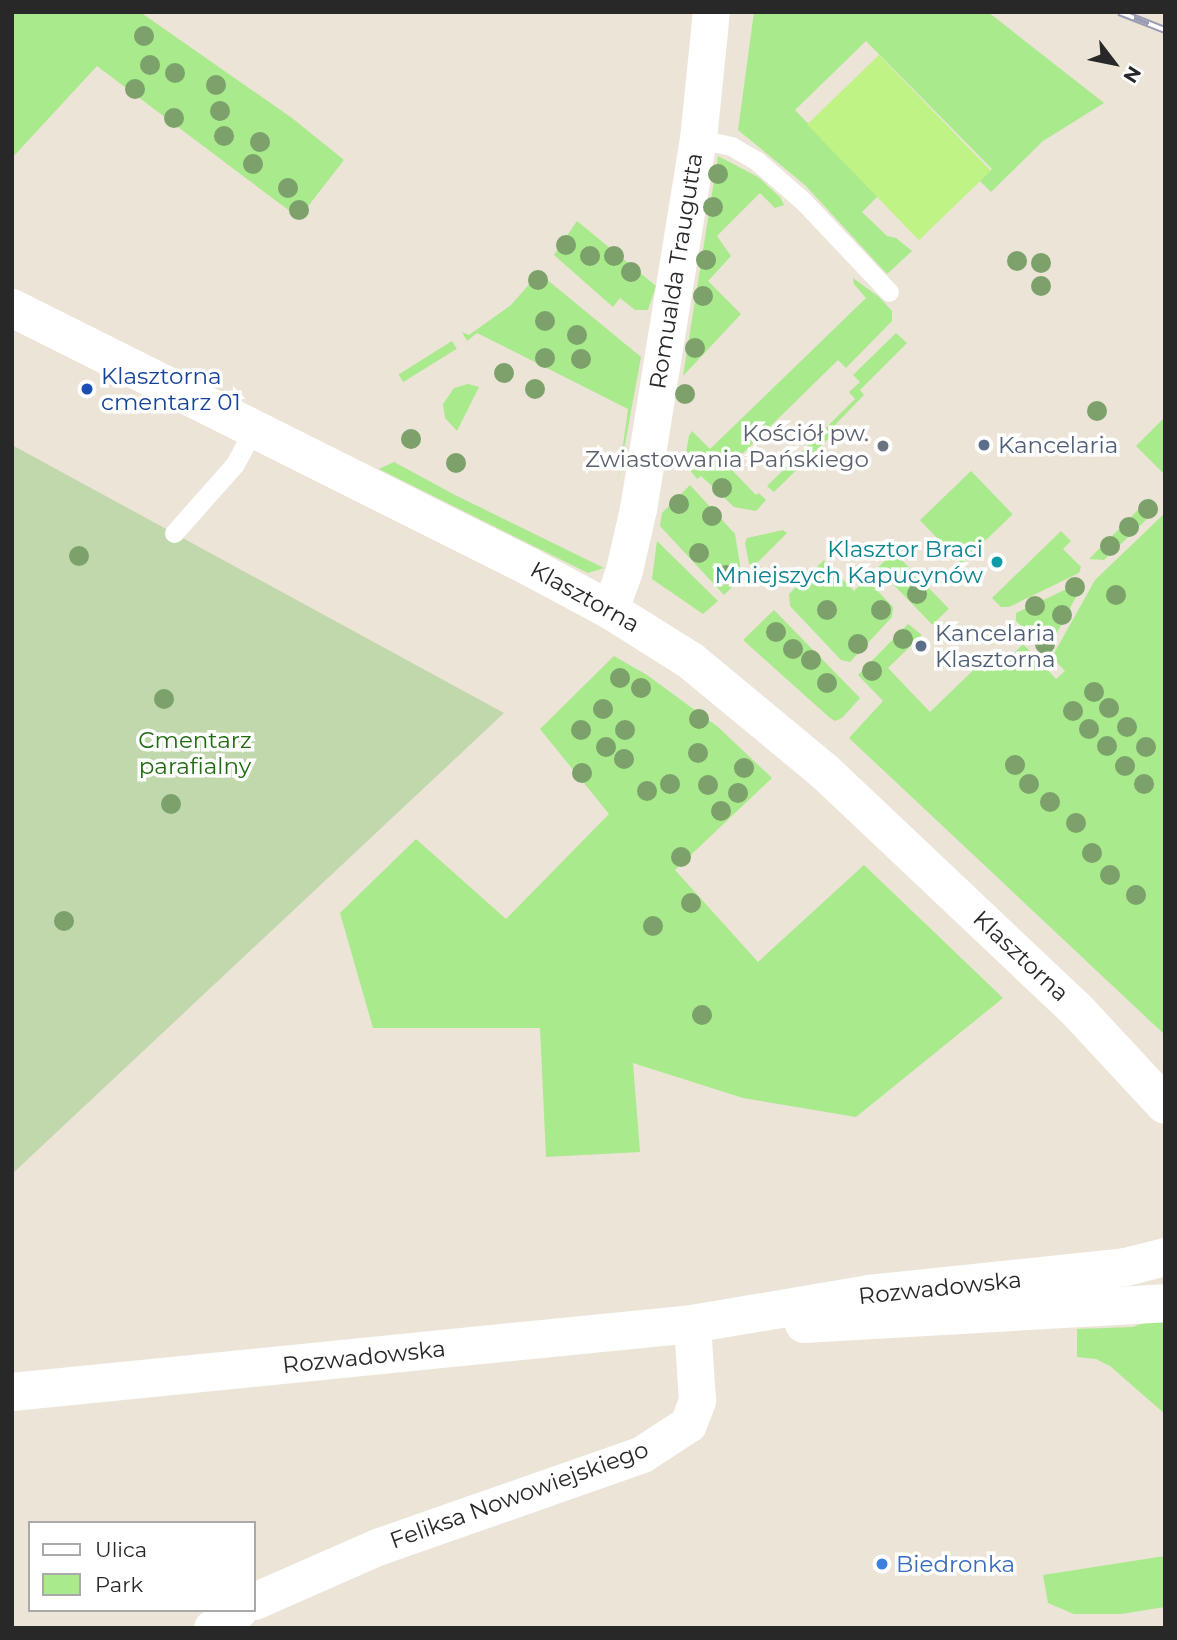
<!DOCTYPE html>
<meta charset="utf-8">
<style>
body{margin:0}
#map{position:relative;width:1177px;height:1640px;overflow:hidden;background:#ece4d7;font-family:Montserrat,sans-serif}
div>[style]{position:absolute}
.green>*{inset:0;background:#a8ea8c;transform-origin:0 0}
.cemetery>*{inset:0;background:#c0d8ac}
.pitch>*{inset:0;background:#c0f386;transform-origin:0 0}
.service>*{height:19px;margin:-9.5px;padding:0 9.5px;transform-origin:9.5px;border-radius:9.5px;background:#fff}
.minor>*{height:37px;margin:-18.5px;padding:0 18.5px;transform-origin:18.5px;border-radius:18.5px;background:#fff}
.tertiary>*{height:38px;margin:-19px;padding:0 19px;transform-origin:19px;border-radius:19px;background:#fff}
.rail>*{height:8px;margin-top:-4px;transform-origin:0;background:repeating-linear-gradient(90deg,#fff 0 16px,#999cb5 0 32px);box-sizing:border-box;border-block:2px solid #999cb5}
.trees>*{width:20px;height:20px;margin:-10px;border-radius:50%;background:#7ca16a}
.dots>*{width:19px;height:19px;translate:-50% -50%;box-sizing:border-box;border:4px solid #fff;border-radius:50%}
span{translate:-50% -50%;white-space:nowrap;text-align:center;line-height:1.15;-webkit-text-stroke:7px #fff;paint-order:stroke}
.street-label{font-size:23px;color:#282828}
.transit-label{font-size:23px;color:#164399}
.left{translate:0 -50%;text-align:left}
.worship-label{font-size:23px;color:#5b616d}
.right{translate:-100% -50%;text-align:right}
.service-label{font-size:23px;color:#4e5e75}
.culture-label{font-size:23px;color:#0d838f}
.park-label{font-size:23px;color:#206b11}
.shop-label{font-size:23px;color:#366cbe}
.frame{position:absolute;inset:0;border:14px solid #282828;pointer-events:none}
.legend{position:absolute;left:28px;top:1521px;width:228px;height:91px;box-sizing:border-box;background:#fff;border:2px solid #a9a9a9;margin:0;padding:9px 12px;list-style:none;font-size:21px;color:#282828}
.legend li{display:flex;align-items:center;gap:14px;height:35px}
.legend b{width:35px;border:2px solid #a9a9a9}
.north{position:absolute;left:1079px;top:28px;width:70px;height:70px;-webkit-text-stroke:5px #fff;paint-order:stroke;rotate:122deg;font-size:19px;font-weight:700;line-height:28px;text-align:center;color:#282828}
.north::after{content:'';display:block;margin:auto;width:24px;height:32px;background:#282828;clip-path:polygon(50% 0,100% 100%,50% 72%,0 100%)}
</style>
<div id="map">
<div class="green">
<div style="clip-path:polygon(12px 12px,140px 12px,292px 118px,344px 160px,299px 218px,97px 66px,12px 158px)"></div>
<div style="clip-path:polygon(754px 12px,988px 12px,1104px 103px,1043px 141px,991px 192px,980px 181px,992px 169px,866px 41px,795px 110px,878px 196px,862px 212px,887px 236px,896px 238px,912px 251px,887px 274px,805px 185px,738px 130px)"></div>
<div style="clip-path:polygon(718px 156px,758px 177px,780px 197px,784px 205px,775px 208px,760px 193px,717px 236px,731px 256px,708px 281px,741px 314px,683px 376px)"></div>
<div style="clip-path:polygon(577px 221px,656px 286px,648px 310px,635px 310px,620px 298px,613px 307px,554px 255px)"></div>
<div style="clip-path:polygon(539px 273px,641px 357px,618px 482px,628px 409px,477px 333px,467px 341px,462px 332px,469px 335px,511px 305px)"></div>
<div style="clip-path:polygon(853px 278px,879px 297px,892px 311px,892px 321px,846px 368px,838px 360px,729px 467px,756px 495px,759px 493px,766px 500px,756px 511px,734px 507px,701px 476px,697px 479px,689px 469px,685px 459px,689px 436px,692px 431px,710px 449px,866px 298px,854px 284px)"></div>
<div style="clip-path:polygon(896px 333px,907px 343px,860px 390px,864px 395px,832px 428px,835px 432px,774px 492px,767px 486px,855px 399px,849px 392px,860px 382px,853px 375px)"></div>
<div style="left:452px;top:341px;width:9px;height:63px;rotate:58deg"></div>
<div style="clip-path:polygon(468px 384px,479px 387px,457px 431px,445px 418px,443px 404px,454px 388px)"></div>
<div style="clip-path:polygon(1165px 417px,1165px 475px,1136px 446px)"></div>
<div style="clip-path:polygon(394px 462px,455px 495px,604px 568px,588px 573px,379px 469px)"></div>
<div style="left:971px;top:471px;width:60px;height:71px;rotate:46deg"></div>
<div style="clip-path:polygon(690px 485px,735px 534px,742px 577px,724px 595px,660px 526px,662px 513px)"></div>
<div style="clip-path:polygon(1150px 498px,1154px 507px,1146px 520px,1104px 560px,1089px 559px)"></div>
<div style="clip-path:polygon(1165px 513px,1165px 1035px,849px 738px,883px 701px,858px 675px,908px 624px,922px 635px,888px 668px,930px 712px,989px 655px,1001px 666px,1023px 644px,1056px 679px,1065px 671px,1052px 657px,1095px 580px)"></div>
<div style="clip-path:polygon(783px 530px,787px 533px,755px 565px,749px 564px,745px 543px,747px 538px)"></div>
<div style="clip-path:polygon(1061px 531px,1071px 541px,1063px 549px,1081px 567px,1079px 573px,1009px 607px,1001px 607px,992px 598px)"></div>
<div style="clip-path:polygon(657px 541px,718px 601px,703px 614px,652px 579px)"></div>
<div style="left:894px;top:552px;width:79px;height:23px;rotate:46deg"></div>
<div style="clip-path:polygon(824px 560px,854px 591px,866px 579px,893px 607px,892px 617px,850px 662px,841px 660px,790px 606px,789px 594px)"></div>
<div style="clip-path:polygon(1077px 584px,1079px 591px,1050px 646px,1041px 646px,1016px 621px,1016px 613px)"></div>
<div style="clip-path:polygon(774px 610px,860px 698px,842px 718px,835px 721px,830px 718px,743px 640px)"></div>
<div style="clip-path:polygon(614px 656px,647px 675px,718px 727px,772px 778px,675px 870px,758px 962px,864px 865px,1003px 998px,856px 1117px,743px 1098px,633px 1063px,640px 1152px,546px 1157px,540px 1028px,373px 1028px,340px 913px,416px 839px,506px 919px,609px 814px,540px 729px)"></div>
<div style="clip-path:polygon(1155px 1319px,1165px 1321px,1165px 1414px,1110px 1366px,1096px 1359px,1077px 1357px,1077px 1329px,1133px 1327px)"></div>
<div style="clip-path:polygon(1165px 1556px,1165px 1607px,1121px 1614px,1074px 1614px,1048px 1603px,1043px 1575px)"></div>
</div>
<div class="cemetery">
<div style="clip-path:polygon(12px 445px,504px 713px,12px 1174px)"></div>
</div>
<div class="pitch">
<div style="left:879px;top:55px;width:161px;height:100px;rotate:46deg"></div>
</div>
<div class="service">
<div style="left:698px;top:139px;width:34px;rotate:12deg"></div>
<div style="left:731px;top:146px;width:30px;rotate:30deg"></div>
<div style="left:757px;top:161px;width:61px;rotate:41deg"></div>
<div style="left:803px;top:201px;width:125px;rotate:46.6deg"></div>
<div style="left:174px;top:533px;width:92px;rotate:-48.5deg"></div>
<div style="left:235px;top:464px;width:40px;rotate:-62deg"></div>
</div>
<div class="minor">
<div style="left:610px;top:610px;width:42px;rotate:-70.7deg"></div>
<div style="left:624px;top:570px;width:63px;rotate:-77.1deg"></div>
<div style="left:638px;top:509px;width:375px;rotate:-80.8deg"></div>
<div style="left:698px;top:139px;width:128px;rotate:-84.2deg"></div>
<div style="left:254px;top:1601px;width:134px;rotate:-23.7deg"></div>
<div style="left:377px;top:1547px;width:281px;rotate:-19.3deg"></div>
<div style="left:642px;top:1454px;width:55px;rotate:-33.1deg"></div>
<div style="left:688px;top:1424px;width:26px;rotate:-69deg"></div>
<div style="left:697px;top:1400px;width:76px;rotate:-93.8deg"></div>
<div style="left:212px;top:1628px;width:32px;rotate:-34deg"></div>
</div>
<div class="tertiary">
<div style="left:12px;top:308px;width:577px;rotate:26.57deg"></div>
<div style="left:528px;top:566px;width:93px;rotate:28.2deg"></div>
<div style="left:610px;top:610px;width:96px;rotate:32.2deg"></div>
<div style="left:691px;top:661px;width:173px;rotate:39.6deg"></div>
<div style="left:824px;top:771px;width:345px;rotate:43.4deg"></div>
<div style="left:1075px;top:1008px;width:132px;rotate:47.1deg"></div>
<div style="left:804px;top:1324px;width:362px;rotate:-3.3deg"></div>
<div style="left:12px;top:1392px;width:683px;rotate:-5.71deg"></div>
<div style="left:692px;top:1324px;width:180px;rotate:-9.6deg"></div>
<div style="left:869px;top:1294px;width:258px;rotate:-6deg"></div>
<div style="left:1126px;top:1267px;width:40px;rotate:-14.4deg"></div>
</div>
<div class="rail">
<div style="left:1119px;top:12px;width:49px;rotate:21.4deg"></div>
</div>
<div class="trees">
<div style="left:144px;top:36px"></div>
<div style="left:150px;top:65px"></div>
<div style="left:175px;top:73px"></div>
<div style="left:216px;top:85px"></div>
<div style="left:135px;top:89px"></div>
<div style="left:220px;top:111px"></div>
<div style="left:174px;top:118px"></div>
<div style="left:224px;top:136px"></div>
<div style="left:260px;top:142px"></div>
<div style="left:253px;top:164px"></div>
<div style="left:718px;top:174px"></div>
<div style="left:288px;top:188px"></div>
<div style="left:713px;top:207px"></div>
<div style="left:299px;top:210px"></div>
<div style="left:566px;top:245px"></div>
<div style="left:590px;top:256px"></div>
<div style="left:614px;top:256px"></div>
<div style="left:706px;top:260px"></div>
<div style="left:1017px;top:261px"></div>
<div style="left:1041px;top:263px"></div>
<div style="left:631px;top:272px"></div>
<div style="left:538px;top:280px"></div>
<div style="left:1041px;top:286px"></div>
<div style="left:703px;top:296px"></div>
<div style="left:545px;top:321px"></div>
<div style="left:577px;top:335px"></div>
<div style="left:695px;top:348px"></div>
<div style="left:545px;top:358px"></div>
<div style="left:581px;top:359px"></div>
<div style="left:504px;top:373px"></div>
<div style="left:535px;top:389px"></div>
<div style="left:685px;top:394px"></div>
<div style="left:1097px;top:411px"></div>
<div style="left:411px;top:439px"></div>
<div style="left:456px;top:463px"></div>
<div style="left:722px;top:488px"></div>
<div style="left:679px;top:504px"></div>
<div style="left:1148px;top:509px"></div>
<div style="left:712px;top:516px"></div>
<div style="left:1129px;top:527px"></div>
<div style="left:1110px;top:546px"></div>
<div style="left:699px;top:553px"></div>
<div style="left:79px;top:556px"></div>
<div style="left:726px;top:575px"></div>
<div style="left:1075px;top:587px"></div>
<div style="left:917px;top:594px"></div>
<div style="left:1116px;top:595px"></div>
<div style="left:1035px;top:606px"></div>
<div style="left:827px;top:610px"></div>
<div style="left:881px;top:610px"></div>
<div style="left:1062px;top:615px"></div>
<div style="left:776px;top:632px"></div>
<div style="left:903px;top:639px"></div>
<div style="left:858px;top:644px"></div>
<div style="left:1045px;top:644px"></div>
<div style="left:793px;top:649px"></div>
<div style="left:811px;top:660px"></div>
<div style="left:872px;top:671px"></div>
<div style="left:620px;top:678px"></div>
<div style="left:827px;top:683px"></div>
<div style="left:641px;top:688px"></div>
<div style="left:1094px;top:692px"></div>
<div style="left:164px;top:699px"></div>
<div style="left:1109px;top:708px"></div>
<div style="left:603px;top:709px"></div>
<div style="left:1073px;top:711px"></div>
<div style="left:699px;top:719px"></div>
<div style="left:1127px;top:727px"></div>
<div style="left:1089px;top:729px"></div>
<div style="left:581px;top:730px"></div>
<div style="left:625px;top:730px"></div>
<div style="left:1107px;top:746px"></div>
<div style="left:606px;top:747px"></div>
<div style="left:1146px;top:747px"></div>
<div style="left:698px;top:753px"></div>
<div style="left:624px;top:759px"></div>
<div style="left:1015px;top:765px"></div>
<div style="left:1125px;top:766px"></div>
<div style="left:744px;top:768px"></div>
<div style="left:582px;top:773px"></div>
<div style="left:670px;top:784px"></div>
<div style="left:1029px;top:784px"></div>
<div style="left:1144px;top:784px"></div>
<div style="left:708px;top:785px"></div>
<div style="left:647px;top:791px"></div>
<div style="left:738px;top:793px"></div>
<div style="left:1050px;top:802px"></div>
<div style="left:171px;top:804px"></div>
<div style="left:721px;top:811px"></div>
<div style="left:1076px;top:823px"></div>
<div style="left:1092px;top:853px"></div>
<div style="left:681px;top:857px"></div>
<div style="left:1110px;top:875px"></div>
<div style="left:1136px;top:895px"></div>
<div style="left:691px;top:903px"></div>
<div style="left:64px;top:921px"></div>
<div style="left:653px;top:926px"></div>
<div style="left:702px;top:1015px"></div>
</div>
<div class="dots">
<div style="left:87px;top:389px;background:#1a4fb4"></div>
<div style="left:984px;top:445px;background:#5c6f8a"></div>
<div style="left:883px;top:446px;background:#6b7280"></div>
<div style="left:997px;top:562px;background:#0f9aa8"></div>
<div style="left:921px;top:646px;background:#5c6f8a"></div>
<div style="left:882px;top:1564px;background:#3f7fe0"></div>
</div>
<div class="street-label">
<span style="left:676px;top:271px;rotate:-81deg">Romualda Traugutta</span>
<span style="left:585px;top:597px;rotate:29deg">Klasztorna</span>
<span style="left:1021px;top:956px;rotate:43deg">Klasztorna</span>
<span style="left:940px;top:1288px;rotate:-6deg">Rozwadowska</span>
<span style="left:364px;top:1357px;rotate:-6deg">Rozwadowska</span>
<span style="left:519px;top:1495px;rotate:-20deg">Feliksa Nowowiejskiego</span>
</div>
<div class="transit-label">
<span class="left" style="left:101px;top:389px">Klasztorna<br>cmentarz 01</span>
</div>
<div class="worship-label">
<span class="right" style="left:869px;top:446px">Kościół pw.<br>Zwiastowania Pańskiego</span>
</div>
<div class="service-label">
<span class="left" style="left:998px;top:445px">Kancelaria</span>
<span class="left" style="left:935px;top:646px">Kancelaria<br>Klasztorna</span>
</div>
<div class="culture-label">
<span class="right" style="left:983px;top:562px">Klasztor Braci<br>Mniejszych Kapucynów</span>
</div>
<div class="park-label">
<span style="left:195px;top:753px">Cmentarz<br>parafialny</span>
</div>
<div class="shop-label">
<span class="left" style="left:896px;top:1564px">Biedronka</span>
</div>
<div class="frame"></div>
<ul class="legend">
<li><b style="height:9px;background:#fff"></b>Ulica</li>
<li><b style="height:19px;background:#a8ea8c"></b>Park</li>
</ul>
<div class="north">N</div>
</div>
